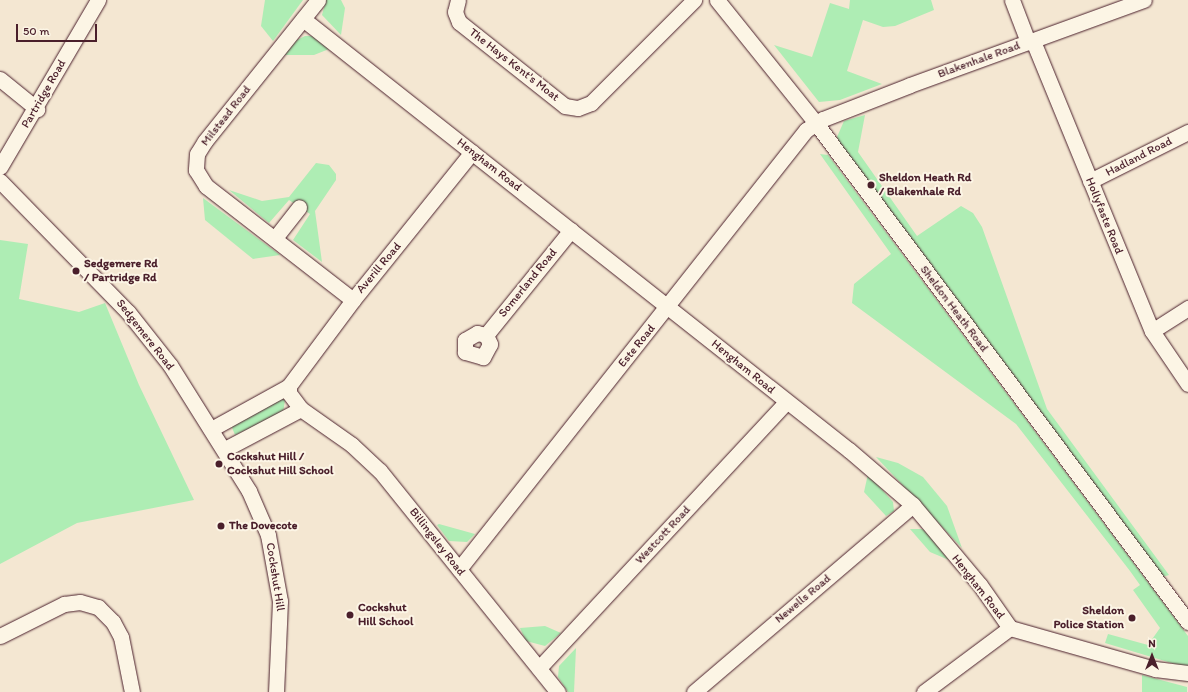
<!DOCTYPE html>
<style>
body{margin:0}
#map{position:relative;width:1188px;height:692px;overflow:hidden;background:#f4e7d2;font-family:Itim,sans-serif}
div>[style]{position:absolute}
.green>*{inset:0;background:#aeedb4}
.roads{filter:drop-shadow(0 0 1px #4a1f2b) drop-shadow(0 0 1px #4a1f2b)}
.minor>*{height:15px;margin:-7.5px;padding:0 7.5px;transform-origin:7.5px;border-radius:7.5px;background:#fcf5e5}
.dots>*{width:11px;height:11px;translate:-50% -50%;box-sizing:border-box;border:2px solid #fcf5e5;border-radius:50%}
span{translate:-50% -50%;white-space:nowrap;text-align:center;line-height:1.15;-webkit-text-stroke:4px #fcf5e5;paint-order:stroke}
.street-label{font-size:12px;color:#4a1f2b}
.poi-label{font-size:12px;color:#4a1f2b;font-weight:700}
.left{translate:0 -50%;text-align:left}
.right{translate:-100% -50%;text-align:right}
.north{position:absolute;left:1132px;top:636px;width:40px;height:40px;-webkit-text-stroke:3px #fcf5e5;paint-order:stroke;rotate:0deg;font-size:11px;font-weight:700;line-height:16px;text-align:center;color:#4a1f2b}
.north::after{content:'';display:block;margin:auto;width:14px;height:18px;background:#4a1f2b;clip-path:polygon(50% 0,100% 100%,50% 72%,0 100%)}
.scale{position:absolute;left:16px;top:24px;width:81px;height:18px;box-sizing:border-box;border:2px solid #4a1f2b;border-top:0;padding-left:5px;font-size:12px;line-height:14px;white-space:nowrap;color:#4a1f2b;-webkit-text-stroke:3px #fcf5e5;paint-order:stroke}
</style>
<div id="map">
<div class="green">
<div style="clip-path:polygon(265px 0,303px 0,273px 41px,261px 26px)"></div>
<div style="clip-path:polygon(326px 0,341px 0,345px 8px,341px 35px,322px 15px)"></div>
<div style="clip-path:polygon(850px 0,931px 0,934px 10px,895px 26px,883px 27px,863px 20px,847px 71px,882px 84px,840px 100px,819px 102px,774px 45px,812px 57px,830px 3px,849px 9px)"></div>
<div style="clip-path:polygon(305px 36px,312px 36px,329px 49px,314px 55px,284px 55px,297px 40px)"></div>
<div style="clip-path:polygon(865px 115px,858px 152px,917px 236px,961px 206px,973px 213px,982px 227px,1047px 409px,1169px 575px,1162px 577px,840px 145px,837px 137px,844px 121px)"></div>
<div style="clip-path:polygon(820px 154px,828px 155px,1188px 636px,1188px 668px,1105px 643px,1108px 634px,1148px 645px,1160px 628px,1133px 590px,1140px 585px,1130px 571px,1016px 424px,852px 303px,854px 284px,891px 254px)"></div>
<div style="clip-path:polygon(316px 163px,329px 165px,336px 174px,336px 180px,315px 211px,322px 262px,293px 240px,310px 214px,289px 200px,269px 223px,229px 190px,262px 201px,289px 197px)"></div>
<div style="clip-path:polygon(203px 198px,280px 255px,253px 259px,205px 220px)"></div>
<div style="clip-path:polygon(0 240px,28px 244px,19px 299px,79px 312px,105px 303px,139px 385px,194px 500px,77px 523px,0 564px)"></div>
<div style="clip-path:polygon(280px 398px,285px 400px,283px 413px,235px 435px,231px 425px)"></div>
<div style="clip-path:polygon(876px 457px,898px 463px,923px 477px,947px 506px,962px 548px)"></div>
<div style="clip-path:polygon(868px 474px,893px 502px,894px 511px,886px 516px,864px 492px)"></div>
<div style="clip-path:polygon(437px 525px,439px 524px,475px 534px,467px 542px,449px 541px)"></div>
<div style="clip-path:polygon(910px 529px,922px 529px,927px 533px,949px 560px,930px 552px)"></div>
<div style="clip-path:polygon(545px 626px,561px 633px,545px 646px,526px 641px,520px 628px)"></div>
<div style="clip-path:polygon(576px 648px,574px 692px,568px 692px,558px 677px,559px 666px)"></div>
<div style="clip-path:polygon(1142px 675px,1187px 687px,1187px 692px,1142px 692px)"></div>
</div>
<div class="roads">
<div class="minor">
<div style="left:318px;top:0;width:181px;rotate:128.7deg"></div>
<div style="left:205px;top:141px;width:15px;rotate:122deg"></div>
<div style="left:197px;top:154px;width:16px;rotate:94deg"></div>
<div style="left:196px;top:170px;width:19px;rotate:58deg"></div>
<div style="left:206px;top:186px;width:186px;rotate:37.8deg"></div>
<div style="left:458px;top:0;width:12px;rotate:104deg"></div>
<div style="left:455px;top:12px;width:11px;rotate:68deg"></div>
<div style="left:459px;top:22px;width:135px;rotate:38.4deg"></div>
<div style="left:565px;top:106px;width:13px;rotate:9deg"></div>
<div style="left:578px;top:108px;width:14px;rotate:-21deg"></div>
<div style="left:591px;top:103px;width:146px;rotate:-45deg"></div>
<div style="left:717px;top:0;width:156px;rotate:51.2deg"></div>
<div style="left:815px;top:122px;width:624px;rotate:53.28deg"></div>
<div style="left:1012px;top:0;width:45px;rotate:69.1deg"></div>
<div style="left:303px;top:19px;width:696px;rotate:38.29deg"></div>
<div style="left:849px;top:450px;width:84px;rotate:40.7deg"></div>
<div style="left:913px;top:505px;width:104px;rotate:50.1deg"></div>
<div style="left:980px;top:585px;width:52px;rotate:55.1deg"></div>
<div style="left:1010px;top:628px;width:151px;rotate:15.8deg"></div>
<div style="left:1155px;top:669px;width:33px;rotate:7deg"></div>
<div style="left:1033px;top:41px;width:313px;rotate:67.7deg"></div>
<div style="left:1152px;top:331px;width:64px;rotate:55.8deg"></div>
<div style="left:0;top:79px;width:48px;rotate:39deg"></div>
<div style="left:472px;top:152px;width:190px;rotate:128.8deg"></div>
<div style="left:353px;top:300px;width:107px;rotate:126.7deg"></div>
<div style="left:289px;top:386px;width:7px;rotate:90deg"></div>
<div style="left:289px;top:393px;width:20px;rotate:53deg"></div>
<div style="left:301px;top:409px;width:62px;rotate:35.2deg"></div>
<div style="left:352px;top:445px;width:38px;rotate:43deg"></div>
<div style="left:380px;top:471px;width:284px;rotate:51.2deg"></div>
<div style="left:0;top:167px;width:194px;rotate:-59.6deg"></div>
<div style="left:0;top:181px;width:183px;rotate:45.7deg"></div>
<div style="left:128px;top:312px;width:68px;rotate:51.6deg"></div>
<div style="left:170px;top:365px;width:149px;rotate:57.9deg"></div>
<div style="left:249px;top:491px;width:48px;rotate:66.6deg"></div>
<div style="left:268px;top:535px;width:67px;rotate:79.7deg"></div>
<div style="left:280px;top:601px;width:91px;rotate:92.5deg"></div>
<div style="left:1090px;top:181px;width:110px;rotate:-26.6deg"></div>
<div style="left:275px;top:238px;width:39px;rotate:-52deg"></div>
<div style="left:1152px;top:331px;width:43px;rotate:-32.6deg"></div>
<div style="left:486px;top:335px;width:10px;rotate:66deg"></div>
<div style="left:490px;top:344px;width:15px;rotate:118deg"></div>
<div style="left:483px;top:357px;width:19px;rotate:-164deg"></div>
<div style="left:465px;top:352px;width:12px;rotate:-90deg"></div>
<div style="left:465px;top:340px;width:14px;rotate:-30deg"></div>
<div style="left:477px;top:333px;width:9px;rotate:13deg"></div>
<div style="left:486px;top:335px;width:135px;rotate:-51deg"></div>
<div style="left:213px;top:428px;width:87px;rotate:-28.9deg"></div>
<div style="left:225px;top:449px;width:86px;rotate:-27.8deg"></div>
<div style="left:459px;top:569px;width:560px;rotate:-51.68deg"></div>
<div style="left:806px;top:130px;width:20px;rotate:-33deg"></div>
<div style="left:823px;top:119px;width:93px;rotate:-21.3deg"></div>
<div style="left:910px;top:85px;width:249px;rotate:-20deg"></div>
<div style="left:0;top:636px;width:72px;rotate:-26.6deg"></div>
<div style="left:64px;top:604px;width:16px;rotate:-7deg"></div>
<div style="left:80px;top:602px;width:19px;rotate:16deg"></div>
<div style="left:98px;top:607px;width:21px;rotate:45deg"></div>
<div style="left:113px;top:622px;width:17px;rotate:62deg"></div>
<div style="left:121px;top:637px;width:56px;rotate:78.7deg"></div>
<div style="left:539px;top:668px;width:363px;rotate:-47.1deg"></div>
<div style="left:694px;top:692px;width:288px;rotate:-40.5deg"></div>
<div style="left:924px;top:692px;width:107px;rotate:-36.7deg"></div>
</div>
</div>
<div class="dots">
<div style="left:871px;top:185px;background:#4a1f2b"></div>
<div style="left:76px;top:271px;background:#4a1f2b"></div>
<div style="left:219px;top:464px;background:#4a1f2b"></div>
<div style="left:221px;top:526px;background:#4a1f2b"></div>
<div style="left:350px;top:615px;background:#4a1f2b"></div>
<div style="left:1132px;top:618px;background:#4a1f2b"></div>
</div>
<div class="street-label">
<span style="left:979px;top:60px;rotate:-20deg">Blakenhale Road</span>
<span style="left:514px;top:65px;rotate:38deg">The Hays Kent's Moat</span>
<span style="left:44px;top:94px;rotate:-60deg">Partridge Road</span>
<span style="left:226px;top:116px;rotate:-52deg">Milstead Road</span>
<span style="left:1139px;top:157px;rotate:-27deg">Hadland Road</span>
<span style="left:489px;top:165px;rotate:38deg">Hengham Road</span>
<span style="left:1104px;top:216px;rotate:68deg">Hollyfaste Road</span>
<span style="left:379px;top:268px;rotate:-50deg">Averill Road</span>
<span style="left:528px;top:283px;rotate:-51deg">Somerland Road</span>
<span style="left:954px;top:309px;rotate:53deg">Sheldon Heath Road</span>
<span style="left:145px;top:335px;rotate:52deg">Sedgemere Road</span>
<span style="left:637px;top:346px;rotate:-51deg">Este Road</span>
<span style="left:743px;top:367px;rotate:39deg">Hengham Road</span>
<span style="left:663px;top:535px;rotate:-47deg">Westcott Road</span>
<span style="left:437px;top:542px;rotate:52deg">Billingsley Road</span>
<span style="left:275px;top:577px;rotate:81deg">Cockshut Hill</span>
<span style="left:978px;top:587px;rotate:52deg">Hengham Road</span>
<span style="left:803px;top:599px;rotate:-40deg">Newells Road</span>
</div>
<div class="poi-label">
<span class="left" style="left:879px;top:185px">Sheldon Heath Rd<br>/ Blakenhale Rd</span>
<span class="left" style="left:84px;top:271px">Sedgemere Rd<br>/ Partridge Rd</span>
<span class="left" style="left:227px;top:464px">Cockshut Hill /<br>Cockshut Hill School</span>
<span class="left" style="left:229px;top:526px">The Dovecote</span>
<span class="left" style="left:358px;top:615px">Cockshut<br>Hill School</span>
<span class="right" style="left:1124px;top:618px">Sheldon<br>Police Station</span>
</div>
<div class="north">N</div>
<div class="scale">50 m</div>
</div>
